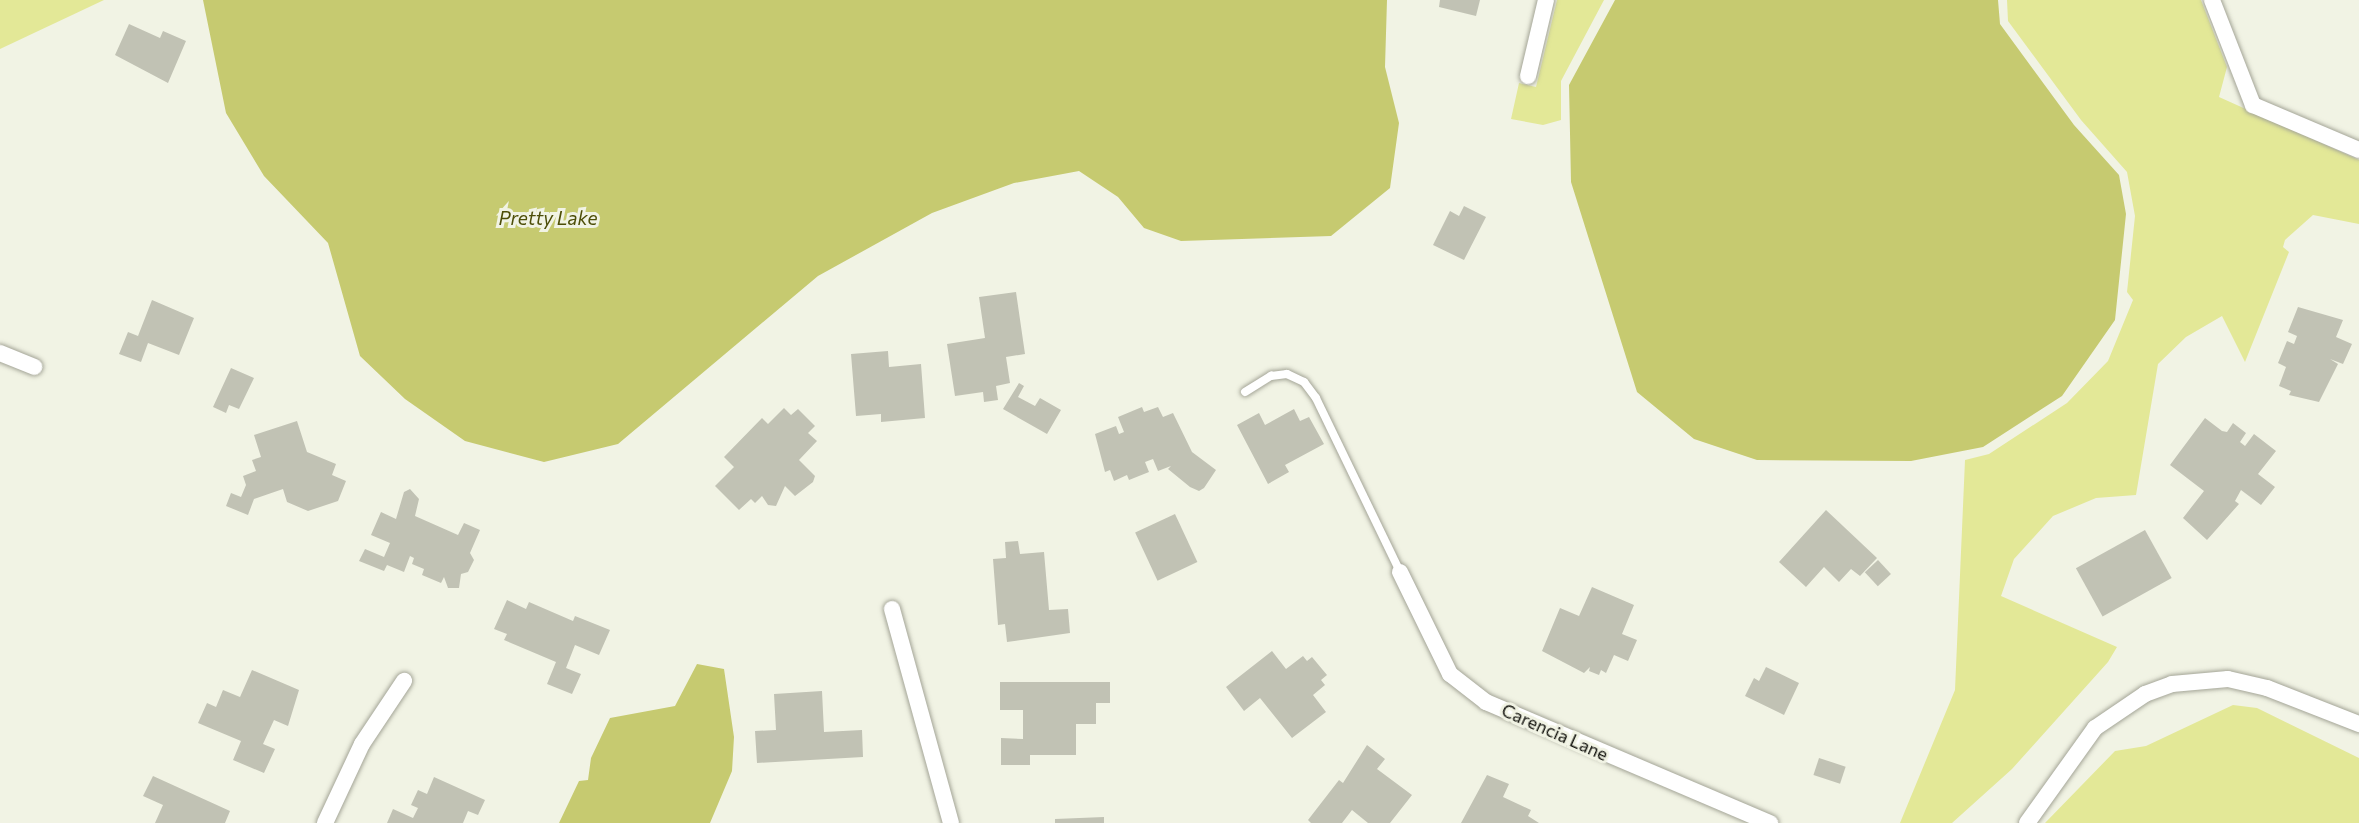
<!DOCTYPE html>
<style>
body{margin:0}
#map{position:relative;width:2359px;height:823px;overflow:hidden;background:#f1f3e4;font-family:Commissioner,sans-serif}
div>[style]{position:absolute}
.green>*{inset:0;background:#e3e897}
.water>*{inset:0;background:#c6ca70}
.building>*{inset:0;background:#c1c2b4;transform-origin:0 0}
.roads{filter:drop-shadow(0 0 2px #a4a597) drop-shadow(0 0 2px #a4a597)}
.lane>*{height:8px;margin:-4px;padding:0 4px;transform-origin:4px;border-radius:4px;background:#fff}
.street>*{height:16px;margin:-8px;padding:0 8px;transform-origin:8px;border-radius:8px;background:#fff}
span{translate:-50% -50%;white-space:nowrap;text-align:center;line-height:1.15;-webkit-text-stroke:6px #f1f3e4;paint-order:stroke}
.street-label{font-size:18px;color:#12120d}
.water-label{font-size:19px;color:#4d4e08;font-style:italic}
</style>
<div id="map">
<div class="green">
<div style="clip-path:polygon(0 0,104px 0,0 49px)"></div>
<div style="clip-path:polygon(1557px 0,1604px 0,1561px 81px,1561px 120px,1543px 125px,1511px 119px,1519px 83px,1536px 87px)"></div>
<div style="clip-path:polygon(2007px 0,2201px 0,2227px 67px,2219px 97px,2359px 160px,2359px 224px,2313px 215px,2285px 240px,2283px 247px,2289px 252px,2245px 362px,2222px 316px,2186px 337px,2158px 364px,2136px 495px,2096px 498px,2053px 516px,2014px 559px,2001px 596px,2117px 647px,2108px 662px,2012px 769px,1952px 823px,1900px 823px,1955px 690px,1965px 460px,1989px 454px,2067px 403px,2108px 361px,2133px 300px,2127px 292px,2135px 216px,2127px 172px,2081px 120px,2008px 21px)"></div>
<div style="clip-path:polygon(2233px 705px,2257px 708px,2359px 758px,2359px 823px,2045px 823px,2115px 751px,2146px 746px)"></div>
</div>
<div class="water">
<div style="clip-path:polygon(203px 0,1387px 0,1385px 67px,1399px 123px,1390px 188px,1331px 236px,1181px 241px,1144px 228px,1118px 197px,1079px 171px,1014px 183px,932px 213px,818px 276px,618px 444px,544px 462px,465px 441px,405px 399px,360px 356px,328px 243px,264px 176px,226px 113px)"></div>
<div style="clip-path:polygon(1615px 0,1998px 0,2000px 24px,2074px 125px,2119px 175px,2126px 214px,2115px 320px,2062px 396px,1983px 447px,1911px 461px,1757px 460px,1694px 439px,1637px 392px,1571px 182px,1569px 85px)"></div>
<div style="clip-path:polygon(697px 664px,724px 669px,734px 737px,732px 771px,710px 823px,559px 823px,579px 781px,588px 780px,591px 758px,610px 718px,675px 706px)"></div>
</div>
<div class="building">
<div style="clip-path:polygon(1440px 0,1480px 0,1476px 16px,1439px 7px)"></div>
<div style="clip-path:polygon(129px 24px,160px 38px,163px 31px,186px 41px,168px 83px,115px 55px)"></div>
<div style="clip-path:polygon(1464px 206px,1486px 217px,1464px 260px,1433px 245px,1450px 211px,1459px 216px)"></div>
<div style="clip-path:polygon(1016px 292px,1025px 354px,1006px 357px,1010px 383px,996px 386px,998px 400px,984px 402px,983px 392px,955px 396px,947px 344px,985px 338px,979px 297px)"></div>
<div style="clip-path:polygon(152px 300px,194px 318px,179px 355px,148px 343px,141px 362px,119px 354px,128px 332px,138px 336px)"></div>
<div style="clip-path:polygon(2298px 307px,2343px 320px,2336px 337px,2352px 344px,2343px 364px,2330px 359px,2338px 364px,2319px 402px,2289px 395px,2291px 391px,2279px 386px,2286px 367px,2278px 363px,2287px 341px,2294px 344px,2297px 336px,2288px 332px)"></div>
<div style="clip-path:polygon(888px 351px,889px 367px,921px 364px,925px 418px,881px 422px,881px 414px,856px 416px,851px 354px)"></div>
<div style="clip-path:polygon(231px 368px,254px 378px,239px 409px,229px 405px,226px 413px,213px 407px)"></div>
<div style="clip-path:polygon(1019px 383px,1024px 386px,1018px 397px,1035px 406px,1040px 398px,1061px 410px,1047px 434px,1003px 409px)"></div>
<div style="clip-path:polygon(1142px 407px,1144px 412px,1158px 407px,1163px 417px,1173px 413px,1192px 452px,1216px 470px,1204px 488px,1199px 491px,1190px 487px,1168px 469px,1171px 466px,1158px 471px,1153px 459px,1145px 462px,1149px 472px,1129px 480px,1127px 475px,1114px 481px,1110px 470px,1105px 472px,1095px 434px,1116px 426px,1119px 434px,1124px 432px,1118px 417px)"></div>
<div style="clip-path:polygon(784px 408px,791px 415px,798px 409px,815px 426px,808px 433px,817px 441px,799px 460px,815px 476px,813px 482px,795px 496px,785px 486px,776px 506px,768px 505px,762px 496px,755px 503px,751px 499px,739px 510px,715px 486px,734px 467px,724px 457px,762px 418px,768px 424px)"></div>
<div style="clip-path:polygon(1294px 409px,1300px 421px,1309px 417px,1324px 444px,1285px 465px,1289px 472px,1268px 484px,1237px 425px,1259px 413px,1265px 425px)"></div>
<div style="clip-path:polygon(2205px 418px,2222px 431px,2227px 432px,2233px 423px,2246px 433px,2240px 442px,2245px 446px,2254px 434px,2276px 451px,2258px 474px,2275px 487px,2261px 505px,2241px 490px,2235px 501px,2239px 504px,2207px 540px,2183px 518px,2204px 491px,2170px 465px)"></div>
<div style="clip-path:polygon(297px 421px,307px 452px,336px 464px,332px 475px,346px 481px,338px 501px,308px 511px,287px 502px,283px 489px,254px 499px,248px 515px,226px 506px,231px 493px,241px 497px,246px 485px,243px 476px,256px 471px,252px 460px,261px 457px,254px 435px)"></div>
<div style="clip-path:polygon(410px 489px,419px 499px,415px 516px,458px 535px,464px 523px,480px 530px,470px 553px,474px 560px,468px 572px,461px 574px,459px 588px,448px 588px,444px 577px,441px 583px,422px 575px,424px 569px,412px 564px,414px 558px,410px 556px,404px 572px,387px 565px,384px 571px,359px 561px,365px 549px,384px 557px,390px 543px,371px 535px,381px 512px,396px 519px,404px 492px)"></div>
<div style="clip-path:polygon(1826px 510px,1877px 558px,1860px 576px,1851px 569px,1839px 582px,1824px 567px,1806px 587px,1779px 562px)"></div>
<div style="left:1175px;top:514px;width:53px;height:44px;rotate:65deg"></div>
<div style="left:2145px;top:530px;width:55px;height:79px;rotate:61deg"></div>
<div style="clip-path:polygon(1018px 541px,1020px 554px,1044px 552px,1049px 610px,1068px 609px,1070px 633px,1007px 642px,1005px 624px,998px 625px,993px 559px,1006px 558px,1005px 542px)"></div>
<div style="left:1878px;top:560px;width:19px;height:18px;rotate:47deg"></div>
<div style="clip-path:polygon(1592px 587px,1634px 605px,1622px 634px,1637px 640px,1628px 661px,1614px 655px,1606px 673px,1601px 670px,1599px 675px,1589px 671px,1590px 667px,1584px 673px,1542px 651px,1560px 608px,1579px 616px)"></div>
<div style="clip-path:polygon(507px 600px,526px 609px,529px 602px,573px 621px,575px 616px,610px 630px,599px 655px,575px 645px,566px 668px,581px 674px,572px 694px,547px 684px,556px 662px,504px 640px,507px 634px,494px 629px)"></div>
<div style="clip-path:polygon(1272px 651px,1286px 669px,1303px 656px,1307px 661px,1312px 657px,1327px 675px,1321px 680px,1325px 685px,1313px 695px,1326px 712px,1292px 738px,1260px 698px,1244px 711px,1226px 687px)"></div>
<div style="clip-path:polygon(1766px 667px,1799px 683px,1784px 715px,1745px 696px,1754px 678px,1759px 681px)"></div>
<div style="clip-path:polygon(252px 670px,299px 690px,288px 726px,274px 720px,263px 744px,275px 749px,264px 773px,233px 760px,241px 741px,198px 723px,207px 703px,216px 707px,223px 690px,240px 697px)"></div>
<div style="clip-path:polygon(1000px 682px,1110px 682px,1110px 703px,1096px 703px,1096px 724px,1076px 724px,1076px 755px,1030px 755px,1030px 765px,1001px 765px,1001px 738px,1023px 739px,1023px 710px,1000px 710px)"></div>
<div style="clip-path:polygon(822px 691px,824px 732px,862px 730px,863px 757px,757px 763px,755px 731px,776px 730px,774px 694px)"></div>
<div style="clip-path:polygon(1367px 745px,1385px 759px,1377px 769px,1412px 795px,1390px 823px,1368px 823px,1352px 810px,1342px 823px,1311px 823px,1308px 820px,1339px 780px,1343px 783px)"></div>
<div style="left:1819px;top:758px;width:28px;height:18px;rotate:18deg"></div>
<div style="clip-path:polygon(1487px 775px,1509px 784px,1503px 797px,1531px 810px,1528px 816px,1539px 823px,1461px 823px)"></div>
<div style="clip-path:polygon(153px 776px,230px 811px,225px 823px,155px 823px,163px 805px,143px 796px)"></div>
<div style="clip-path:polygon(434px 777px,485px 800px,478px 815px,468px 811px,463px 823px,387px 823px,393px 809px,413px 818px,418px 808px,411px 805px,418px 790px,427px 794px)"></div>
<div style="clip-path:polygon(1104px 817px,1104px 823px,1055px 823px,1055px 819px)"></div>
</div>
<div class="roads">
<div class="lane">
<div style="left:1245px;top:392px;width:31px;rotate:-32deg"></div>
<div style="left:1271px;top:376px;width:16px;rotate:-7deg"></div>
<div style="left:1287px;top:374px;width:19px;rotate:25deg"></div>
<div style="left:1304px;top:382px;width:20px;rotate:53deg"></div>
<div style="left:1316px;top:398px;width:193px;rotate:64.2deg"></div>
</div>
<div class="street">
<div style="left:2212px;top:0;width:113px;rotate:68.7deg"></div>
<div style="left:2253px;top:105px;width:115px;rotate:23deg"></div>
<div style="left:1528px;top:76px;width:78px;rotate:-76.7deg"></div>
<div style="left:0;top:353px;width:37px;rotate:22deg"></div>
<div style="left:1400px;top:572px;width:114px;rotate:63.9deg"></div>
<div style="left:1450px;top:674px;width:46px;rotate:37.9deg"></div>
<div style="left:1486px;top:702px;width:309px;rotate:23.1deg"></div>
<div style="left:892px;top:609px;width:222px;rotate:74.6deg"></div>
<div style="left:325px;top:823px;width:87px;rotate:-64.9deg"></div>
<div style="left:362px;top:744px;width:76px;rotate:-56.3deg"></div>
<div style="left:2027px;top:823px;width:117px;rotate:-54.4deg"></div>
<div style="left:2095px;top:728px;width:60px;rotate:-34.2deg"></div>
<div style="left:2145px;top:694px;width:29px;rotate:-20deg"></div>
<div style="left:2172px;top:684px;width:56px;rotate:-5.1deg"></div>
<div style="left:2228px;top:679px;width:40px;rotate:13deg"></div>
<div style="left:2267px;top:688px;width:99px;rotate:21.4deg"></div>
</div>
</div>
<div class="street-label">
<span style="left:1555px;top:732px;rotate:24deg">Carencia Lane</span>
</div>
<div class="water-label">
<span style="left:548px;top:218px">Pretty Lake</span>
</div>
</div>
